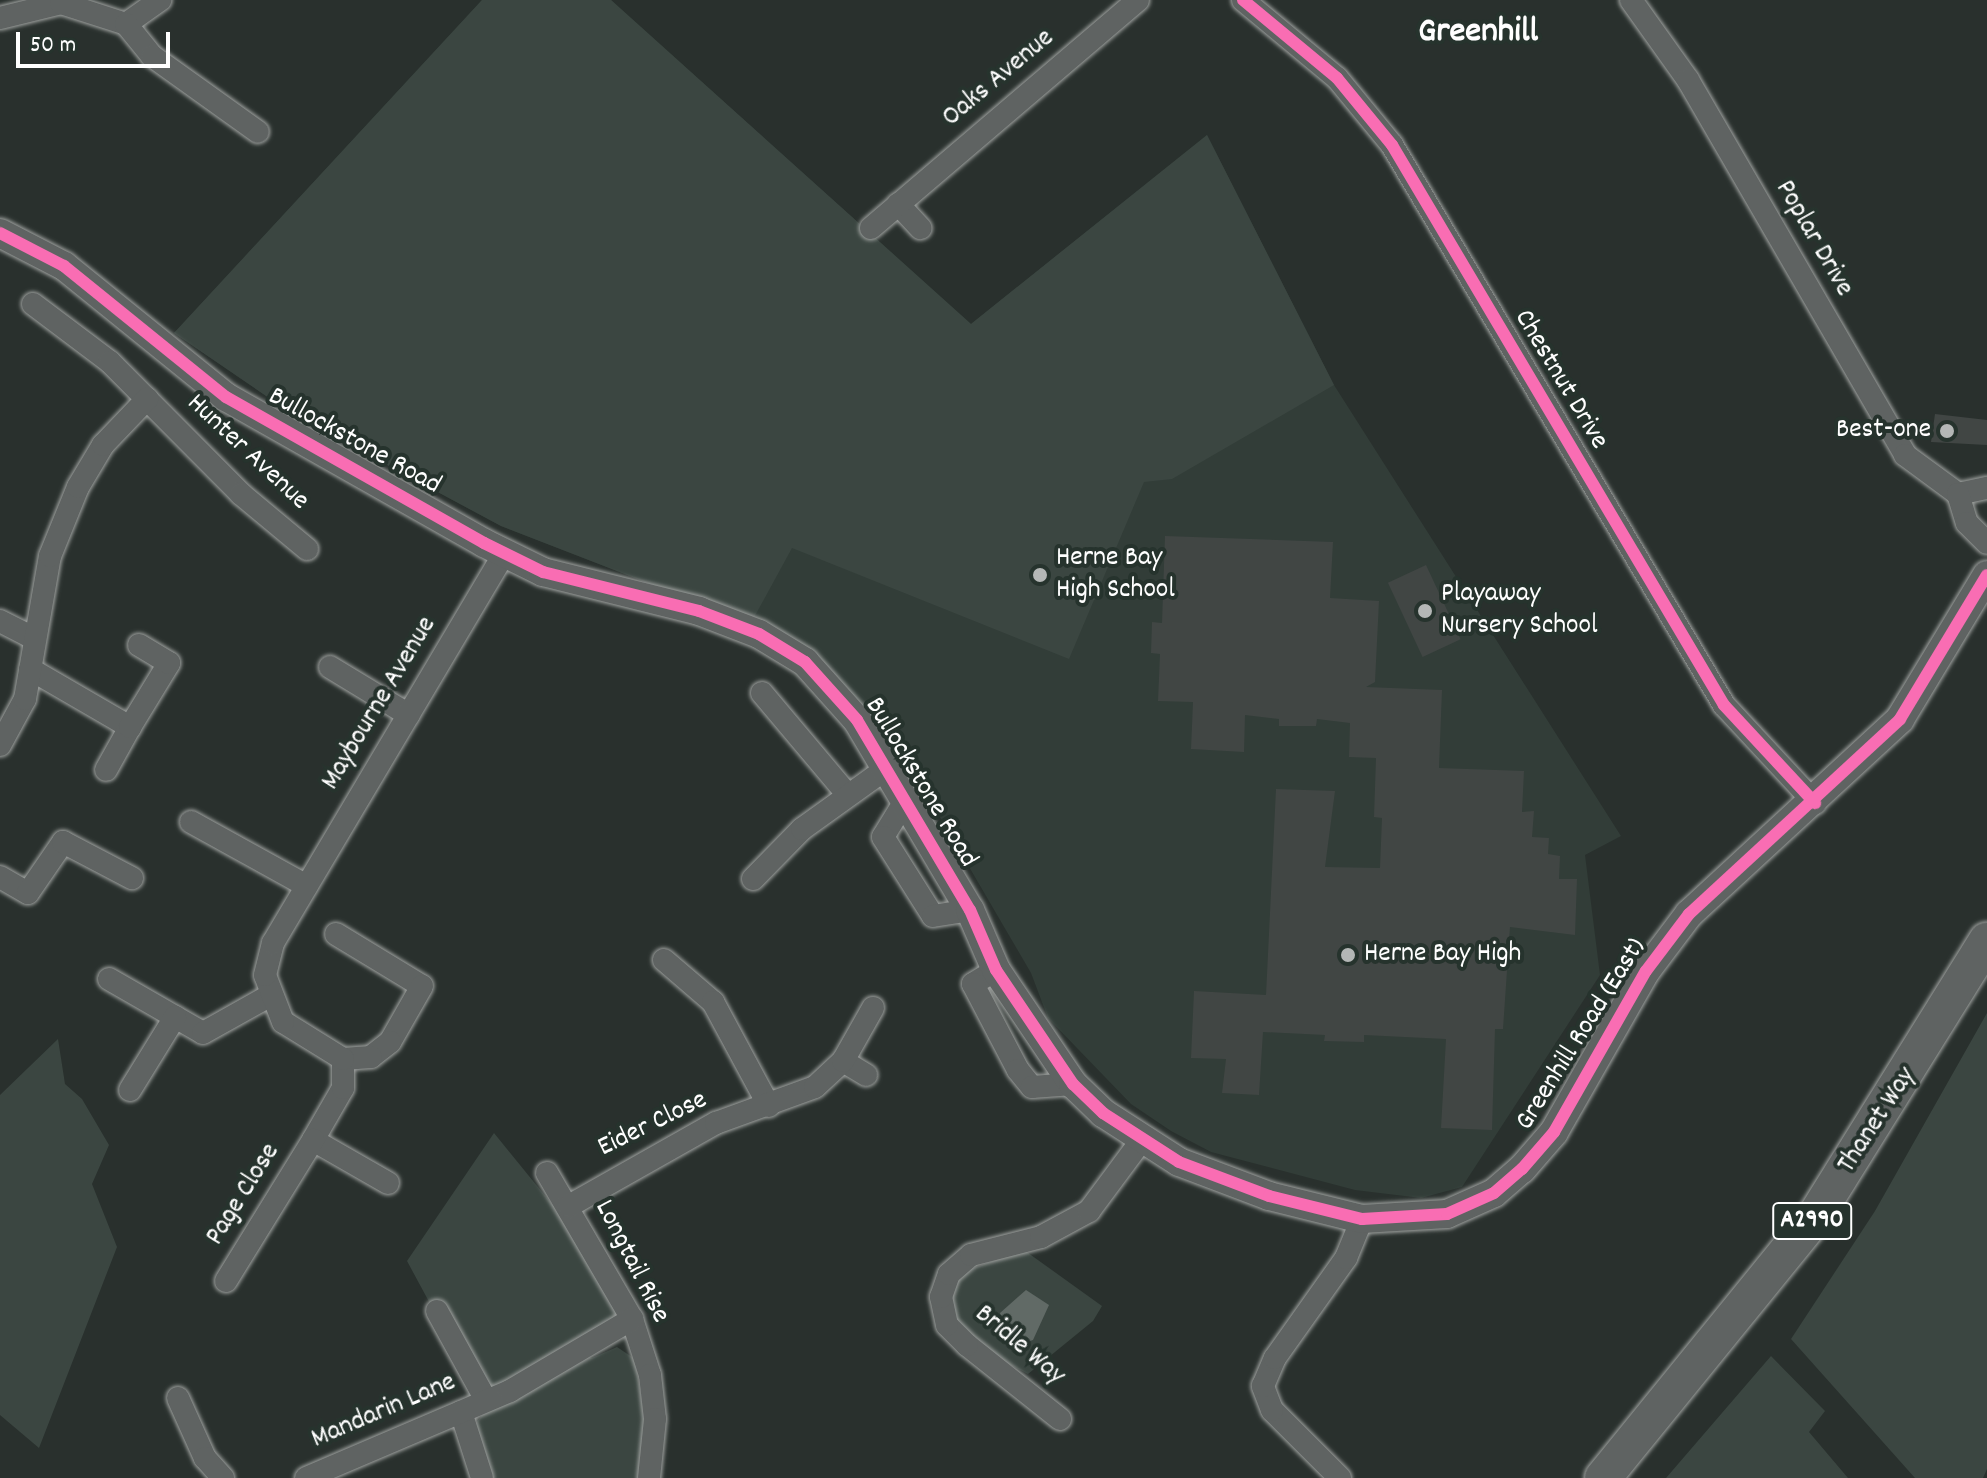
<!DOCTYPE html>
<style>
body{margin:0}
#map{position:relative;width:1987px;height:1478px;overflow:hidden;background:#29302d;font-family:Dekko,sans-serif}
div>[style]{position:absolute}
.built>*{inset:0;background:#323d38}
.green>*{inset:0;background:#3b4641}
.water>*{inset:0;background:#616a66}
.building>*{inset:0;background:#414644;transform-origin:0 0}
.roads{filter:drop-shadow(0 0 2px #9fa2a0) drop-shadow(0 0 2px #9fa2a0)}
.minor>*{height:22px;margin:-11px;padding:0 11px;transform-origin:11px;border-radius:11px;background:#5f6362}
.tertiary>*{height:28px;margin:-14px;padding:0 14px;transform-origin:14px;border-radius:14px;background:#5f6362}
.primary>*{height:36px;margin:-18px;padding:0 18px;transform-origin:18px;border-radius:18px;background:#5f6362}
.cycleway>*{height:12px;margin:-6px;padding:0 6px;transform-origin:6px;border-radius:6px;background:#f96db3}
.dots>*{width:22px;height:22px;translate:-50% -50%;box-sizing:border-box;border:4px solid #26332d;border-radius:50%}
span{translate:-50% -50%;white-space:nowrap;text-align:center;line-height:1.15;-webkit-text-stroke:8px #26332d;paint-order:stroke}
.shield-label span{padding:2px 6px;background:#26332d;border:2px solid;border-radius:6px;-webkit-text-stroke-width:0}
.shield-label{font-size:26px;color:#fff;font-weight:700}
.street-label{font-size:28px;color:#fff}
.poi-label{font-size:28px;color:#fff}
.right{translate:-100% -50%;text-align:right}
.left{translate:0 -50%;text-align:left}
.district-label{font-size:36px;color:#fff;font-weight:700}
.scale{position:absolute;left:16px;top:32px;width:154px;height:36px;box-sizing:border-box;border:4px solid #fff;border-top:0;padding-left:10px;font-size:24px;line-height:28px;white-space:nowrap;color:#fff;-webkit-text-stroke:6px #26332d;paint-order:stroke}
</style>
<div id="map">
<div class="built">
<div style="clip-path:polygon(482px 0,611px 0,971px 324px,1207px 135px,1334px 385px,1621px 836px,1585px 855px,1600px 975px,1462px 1187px,1421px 1198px,1355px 1190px,1211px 1152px,1171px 1131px,1131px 1104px,1048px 1018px,1031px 973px,927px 795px,876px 731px,751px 623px,501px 526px,294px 415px,174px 333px)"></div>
</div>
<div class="green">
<div style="clip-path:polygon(482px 0,611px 0,971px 324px,1207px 135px,1334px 385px,1172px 479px,1144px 482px,1069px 659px,792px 548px,751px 623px,501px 526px,294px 415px,174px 333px)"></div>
<div style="clip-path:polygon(1987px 1013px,1987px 1469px,1983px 1478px,1915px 1478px,1791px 1339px,1875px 1211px)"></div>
<div style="clip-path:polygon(58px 1039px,65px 1084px,82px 1099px,109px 1145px,92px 1184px,117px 1247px,39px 1448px,0 1415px,0 1095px)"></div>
<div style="clip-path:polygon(494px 1133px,555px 1208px,617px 1310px,616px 1321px,583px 1355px,592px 1358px,617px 1347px,635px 1359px,645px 1424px,642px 1478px,490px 1478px,473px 1427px,487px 1409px,407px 1261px)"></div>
<div style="clip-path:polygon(1024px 1250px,1102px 1306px,1093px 1321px,1028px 1374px,989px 1354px,953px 1316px,951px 1292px,965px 1271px)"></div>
<div style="clip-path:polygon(1771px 1356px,1825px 1411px,1809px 1432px,1848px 1478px,1666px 1478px)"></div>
</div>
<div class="water">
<div style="clip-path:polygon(1026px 1290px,1049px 1305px,1033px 1340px,1021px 1344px,1007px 1338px,1000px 1313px)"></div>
</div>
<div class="building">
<div style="clip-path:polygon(1935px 414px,1987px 420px,1987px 445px,1931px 442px)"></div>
<div style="clip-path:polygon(1165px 536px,1333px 542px,1330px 598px,1379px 601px,1375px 682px,1366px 687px,1442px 690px,1439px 768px,1524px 771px,1522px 812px,1534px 811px,1532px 837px,1549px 838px,1548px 854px,1560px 856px,1559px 879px,1577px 879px,1575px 935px,1510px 927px,1503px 1029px,1495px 1029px,1492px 1130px,1441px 1128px,1446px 1039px,1364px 1035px,1364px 1042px,1324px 1041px,1325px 1035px,1263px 1032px,1259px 1095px,1222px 1093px,1226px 1059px,1191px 1058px,1194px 991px,1266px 995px,1276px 789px,1335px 791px,1325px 867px,1380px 868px,1382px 818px,1374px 817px,1376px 758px,1349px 757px,1350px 723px,1317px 719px,1316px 726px,1279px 726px,1279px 719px,1245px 715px,1244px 752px,1191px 749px,1193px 702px,1158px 701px,1160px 654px,1151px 653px,1152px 622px,1162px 623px)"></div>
<div style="left:1426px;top:565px;width:82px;height:42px;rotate:65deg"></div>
</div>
<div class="roads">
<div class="minor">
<div style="left:1243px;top:0;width:122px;rotate:39.7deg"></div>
<div style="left:1337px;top:78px;width:87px;rotate:50.6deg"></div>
<div style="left:1392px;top:145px;width:651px;rotate:59.34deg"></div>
<div style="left:1724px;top:705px;width:134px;rotate:47.1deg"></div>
<div style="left:1631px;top:0;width:98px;rotate:54.5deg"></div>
<div style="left:1688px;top:80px;width:433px;rotate:59.9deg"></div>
<div style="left:1905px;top:455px;width:66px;rotate:36.3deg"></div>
<div style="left:1958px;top:494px;width:30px;rotate:-12deg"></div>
<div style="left:0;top:18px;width:63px;rotate:-13.8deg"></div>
<div style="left:61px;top:3px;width:68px;rotate:17.9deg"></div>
<div style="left:126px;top:24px;width:42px;rotate:-35.2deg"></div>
<div style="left:126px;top:24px;width:41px;rotate:50.9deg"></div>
<div style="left:152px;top:56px;width:130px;rotate:35.6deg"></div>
<div style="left:898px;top:204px;width:33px;rotate:47deg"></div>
<div style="left:871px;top:228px;width:351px;rotate:-40.5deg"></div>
<div style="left:33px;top:304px;width:96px;rotate:37deg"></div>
<div style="left:110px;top:362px;width:186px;rotate:45.2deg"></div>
<div style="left:241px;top:494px;width:86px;rotate:39.8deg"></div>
<div style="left:1958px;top:494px;width:30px;rotate:73deg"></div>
<div style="left:1967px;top:523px;width:28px;rotate:45deg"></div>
<div style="left:0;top:621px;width:35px;rotate:27deg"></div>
<div style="left:330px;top:667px;width:92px;rotate:31.3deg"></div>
<div style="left:30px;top:669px;width:116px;rotate:30.1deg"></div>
<div style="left:130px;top:727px;width:49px;rotate:119.2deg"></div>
<div style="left:762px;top:693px;width:132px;rotate:49.9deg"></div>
<div style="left:130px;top:727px;width:75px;rotate:-58.6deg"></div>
<div style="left:169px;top:663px;width:35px;rotate:-149deg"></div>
<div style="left:0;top:745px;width:52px;rotate:-61.5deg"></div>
<div style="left:25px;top:699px;width:145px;rotate:-80.1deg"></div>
<div style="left:50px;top:556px;width:74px;rotate:-67.9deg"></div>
<div style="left:78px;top:487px;width:49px;rotate:-59.2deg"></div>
<div style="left:103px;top:445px;width:64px;rotate:-46.3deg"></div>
<div style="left:905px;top:801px;width:42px;rotate:121.4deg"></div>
<div style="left:883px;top:837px;width:93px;rotate:57.7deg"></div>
<div style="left:933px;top:916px;width:37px;rotate:-9deg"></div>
<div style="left:191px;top:822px;width:132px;rotate:28.9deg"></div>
<div style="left:0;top:877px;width:32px;rotate:30deg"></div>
<div style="left:28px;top:893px;width:62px;rotate:-55.5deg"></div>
<div style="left:63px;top:842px;width:78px;rotate:27.6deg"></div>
<div style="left:753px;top:879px;width:70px;rotate:-45.6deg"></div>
<div style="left:802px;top:829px;width:105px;rotate:-35.7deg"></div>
<div style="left:336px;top:934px;width:100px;rotate:31.2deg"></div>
<div style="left:422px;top:986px;width:64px;rotate:119.7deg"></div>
<div style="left:390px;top:1042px;width:24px;rotate:142deg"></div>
<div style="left:371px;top:1057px;width:28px;rotate:176deg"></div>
<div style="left:664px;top:960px;width:65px;rotate:40.6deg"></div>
<div style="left:713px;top:1002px;width:118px;rotate:61.7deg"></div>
<div style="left:996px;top:970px;width:27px;rotate:149deg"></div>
<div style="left:973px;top:984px;width:97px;rotate:62.4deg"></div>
<div style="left:1018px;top:1070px;width:22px;rotate:51deg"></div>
<div style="left:1032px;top:1087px;width:41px;rotate:-4.2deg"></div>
<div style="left:109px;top:979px;width:108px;rotate:29.9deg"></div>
<div style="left:203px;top:1033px;width:76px;rotate:-29.3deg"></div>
<div style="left:843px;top:1061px;width:27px;rotate:31deg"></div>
<div style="left:130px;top:1090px;width:86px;rotate:-58.3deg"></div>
<div style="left:547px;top:1173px;width:169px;rotate:59.8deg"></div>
<div style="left:632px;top:1319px;width:59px;rotate:72.2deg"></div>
<div style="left:650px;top:1375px;width:44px;rotate:83.5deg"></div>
<div style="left:655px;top:1419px;width:59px;rotate:95.8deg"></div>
<div style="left:388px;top:1183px;width:86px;rotate:-150.2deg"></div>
<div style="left:313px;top:1140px;width:60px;rotate:-60deg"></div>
<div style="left:343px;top:1088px;width:29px;rotate:-90deg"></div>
<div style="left:343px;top:1059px;width:70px;rotate:-148.3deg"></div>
<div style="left:283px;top:1022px;width:50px;rotate:-111deg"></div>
<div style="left:265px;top:975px;width:33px;rotate:-76deg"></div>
<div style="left:273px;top:943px;width:454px;rotate:-59.3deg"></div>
<div style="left:569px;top:1206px;width:169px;rotate:-29.5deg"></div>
<div style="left:716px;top:1123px;width:105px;rotate:-20deg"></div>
<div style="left:815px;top:1087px;width:38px;rotate:-43deg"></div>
<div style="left:843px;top:1061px;width:61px;rotate:-60.5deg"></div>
<div style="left:226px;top:1281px;width:166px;rotate:-58.3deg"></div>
<div style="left:437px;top:1311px;width:102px;rotate:61.2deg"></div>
<div style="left:178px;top:1398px;width:66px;rotate:65.8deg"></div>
<div style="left:205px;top:1458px;width:27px;rotate:48deg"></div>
<div style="left:461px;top:1412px;width:69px;rotate:72.3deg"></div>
<div style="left:1060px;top:1419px;width:119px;rotate:-141.5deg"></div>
<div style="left:967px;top:1345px;width:28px;rotate:-135deg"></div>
<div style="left:947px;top:1325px;width:29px;rotate:-102deg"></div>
<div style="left:941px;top:1297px;width:24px;rotate:-71deg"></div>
<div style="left:949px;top:1274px;width:29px;rotate:-41deg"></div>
<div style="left:971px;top:1255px;width:72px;rotate:-14.4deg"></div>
<div style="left:1041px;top:1237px;width:55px;rotate:-28.4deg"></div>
<div style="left:1089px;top:1211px;width:87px;rotate:-53.4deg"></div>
<div style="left:306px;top:1478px;width:222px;rotate:-23.1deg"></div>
<div style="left:510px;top:1391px;width:142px;rotate:-30.5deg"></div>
<div style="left:1340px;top:1478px;width:96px;rotate:-135deg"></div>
<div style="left:1272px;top:1410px;width:26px;rotate:-111deg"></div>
<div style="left:1263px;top:1386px;width:30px;rotate:-67deg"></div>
<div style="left:1275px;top:1358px;width:123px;rotate:-54.6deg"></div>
<div style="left:1346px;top:1258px;width:42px;rotate:-67.7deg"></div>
</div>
<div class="tertiary">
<div style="left:0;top:233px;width:72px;rotate:27.3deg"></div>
<div style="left:64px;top:266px;width:208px;rotate:39deg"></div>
<div style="left:226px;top:397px;width:296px;rotate:29.5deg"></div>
<div style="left:484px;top:543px;width:66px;rotate:26.2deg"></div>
<div style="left:543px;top:572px;width:161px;rotate:14deg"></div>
<div style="left:699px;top:611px;width:64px;rotate:21deg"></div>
<div style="left:759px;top:634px;width:54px;rotate:31.3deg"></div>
<div style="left:805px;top:662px;width:78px;rotate:48.1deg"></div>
<div style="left:857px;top:720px;width:221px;rotate:59.3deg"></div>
<div style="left:970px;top:910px;width:65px;rotate:66.6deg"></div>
<div style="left:996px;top:970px;width:138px;rotate:56deg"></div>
<div style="left:1073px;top:1084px;width:42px;rotate:44deg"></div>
<div style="left:1103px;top:1113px;width:90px;rotate:32.8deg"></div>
<div style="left:1179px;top:1162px;width:96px;rotate:20.7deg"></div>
<div style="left:1269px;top:1196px;width:96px;rotate:13.9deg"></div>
<div style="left:1362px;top:1219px;width:85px;rotate:-3.4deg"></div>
<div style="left:1447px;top:1214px;width:51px;rotate:-24.1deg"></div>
<div style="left:1494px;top:1193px;width:37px;rotate:-41deg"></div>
<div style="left:1522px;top:1169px;width:49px;rotate:-49.1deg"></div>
<div style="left:1554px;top:1132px;width:185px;rotate:-60.3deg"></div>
<div style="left:1646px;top:971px;width:71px;rotate:-53deg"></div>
<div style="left:1689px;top:914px;width:287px;rotate:-42.7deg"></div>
<div style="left:1900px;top:719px;width:168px;rotate:-58.9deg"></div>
</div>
<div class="primary">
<div style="left:1603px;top:1478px;width:333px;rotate:-50.9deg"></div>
<div style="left:1813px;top:1220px;width:329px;rotate:-58.1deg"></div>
</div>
</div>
<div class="cycleway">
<div style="left:1243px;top:0;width:122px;rotate:39.7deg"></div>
<div style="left:1337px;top:78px;width:87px;rotate:50.6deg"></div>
<div style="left:1392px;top:145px;width:651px;rotate:59.34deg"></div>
<div style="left:1724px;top:705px;width:134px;rotate:47.1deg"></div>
<div style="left:0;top:233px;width:72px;rotate:27.3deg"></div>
<div style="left:64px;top:266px;width:208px;rotate:39deg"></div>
<div style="left:226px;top:397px;width:296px;rotate:29.5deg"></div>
<div style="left:484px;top:543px;width:66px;rotate:26.2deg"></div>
<div style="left:543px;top:572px;width:161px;rotate:14deg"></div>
<div style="left:699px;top:611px;width:64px;rotate:21deg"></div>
<div style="left:759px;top:634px;width:54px;rotate:31.3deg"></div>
<div style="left:805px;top:662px;width:78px;rotate:48.1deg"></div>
<div style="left:857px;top:720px;width:221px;rotate:59.3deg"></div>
<div style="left:970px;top:910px;width:65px;rotate:66.6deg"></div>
<div style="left:996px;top:970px;width:138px;rotate:56deg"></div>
<div style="left:1073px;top:1084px;width:42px;rotate:44deg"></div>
<div style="left:1103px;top:1113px;width:90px;rotate:32.8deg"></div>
<div style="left:1179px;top:1162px;width:96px;rotate:20.7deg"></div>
<div style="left:1269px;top:1196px;width:96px;rotate:13.9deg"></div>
<div style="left:1362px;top:1219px;width:85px;rotate:-3.4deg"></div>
<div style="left:1447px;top:1214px;width:51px;rotate:-24.1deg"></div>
<div style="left:1494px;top:1193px;width:37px;rotate:-41deg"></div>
<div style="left:1522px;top:1169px;width:49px;rotate:-49.1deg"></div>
<div style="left:1554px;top:1132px;width:185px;rotate:-60.3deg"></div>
<div style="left:1646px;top:971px;width:71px;rotate:-53deg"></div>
<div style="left:1689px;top:914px;width:287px;rotate:-42.7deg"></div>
<div style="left:1900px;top:719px;width:168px;rotate:-58.9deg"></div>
</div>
<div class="dots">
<div style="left:1947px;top:431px;background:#b4b7b6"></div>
<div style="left:1040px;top:575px;background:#b4b7b6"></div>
<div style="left:1425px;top:611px;background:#b4b7b6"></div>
<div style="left:1348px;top:955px;background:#b4b7b6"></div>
</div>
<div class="shield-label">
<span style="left:1812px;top:1221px">A2990</span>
</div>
<div class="street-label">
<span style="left:999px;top:79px;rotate:-40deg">Oaks Avenue</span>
<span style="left:1813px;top:239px;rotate:60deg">Poplar Drive</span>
<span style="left:1560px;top:380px;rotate:59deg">Chestnut Drive</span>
<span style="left:354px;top:442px;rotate:29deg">Bullockstone Road</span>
<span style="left:247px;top:453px;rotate:43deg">Hunter Avenue</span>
<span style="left:380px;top:704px;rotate:-59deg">Maybourne Avenue</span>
<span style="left:920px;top:783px;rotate:59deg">Bullockstone Road</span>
<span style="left:1582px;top:1035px;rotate:-58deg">Greenhill Road (East)</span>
<span style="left:1878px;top:1121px;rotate:-57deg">Thanet Way</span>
<span style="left:653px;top:1125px;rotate:-26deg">Eider Close</span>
<span style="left:244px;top:1195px;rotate:-58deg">Page Close</span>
<span style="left:631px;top:1262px;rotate:63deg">Longtail Rise</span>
<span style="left:1019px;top:1346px;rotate:40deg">Bridle Way</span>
<span style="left:384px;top:1412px;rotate:-23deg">Mandarin Lane</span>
</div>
<div class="poi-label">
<span class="right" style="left:1931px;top:431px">Best-one</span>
<span class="left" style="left:1056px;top:575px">Herne Bay<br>High School</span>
<span class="left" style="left:1441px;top:611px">Playaway<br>Nursery School</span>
<span class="left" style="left:1364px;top:955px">Herne Bay High</span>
</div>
<div class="district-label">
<span style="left:1478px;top:34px">Greenhill</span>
</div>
<div class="scale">50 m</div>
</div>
